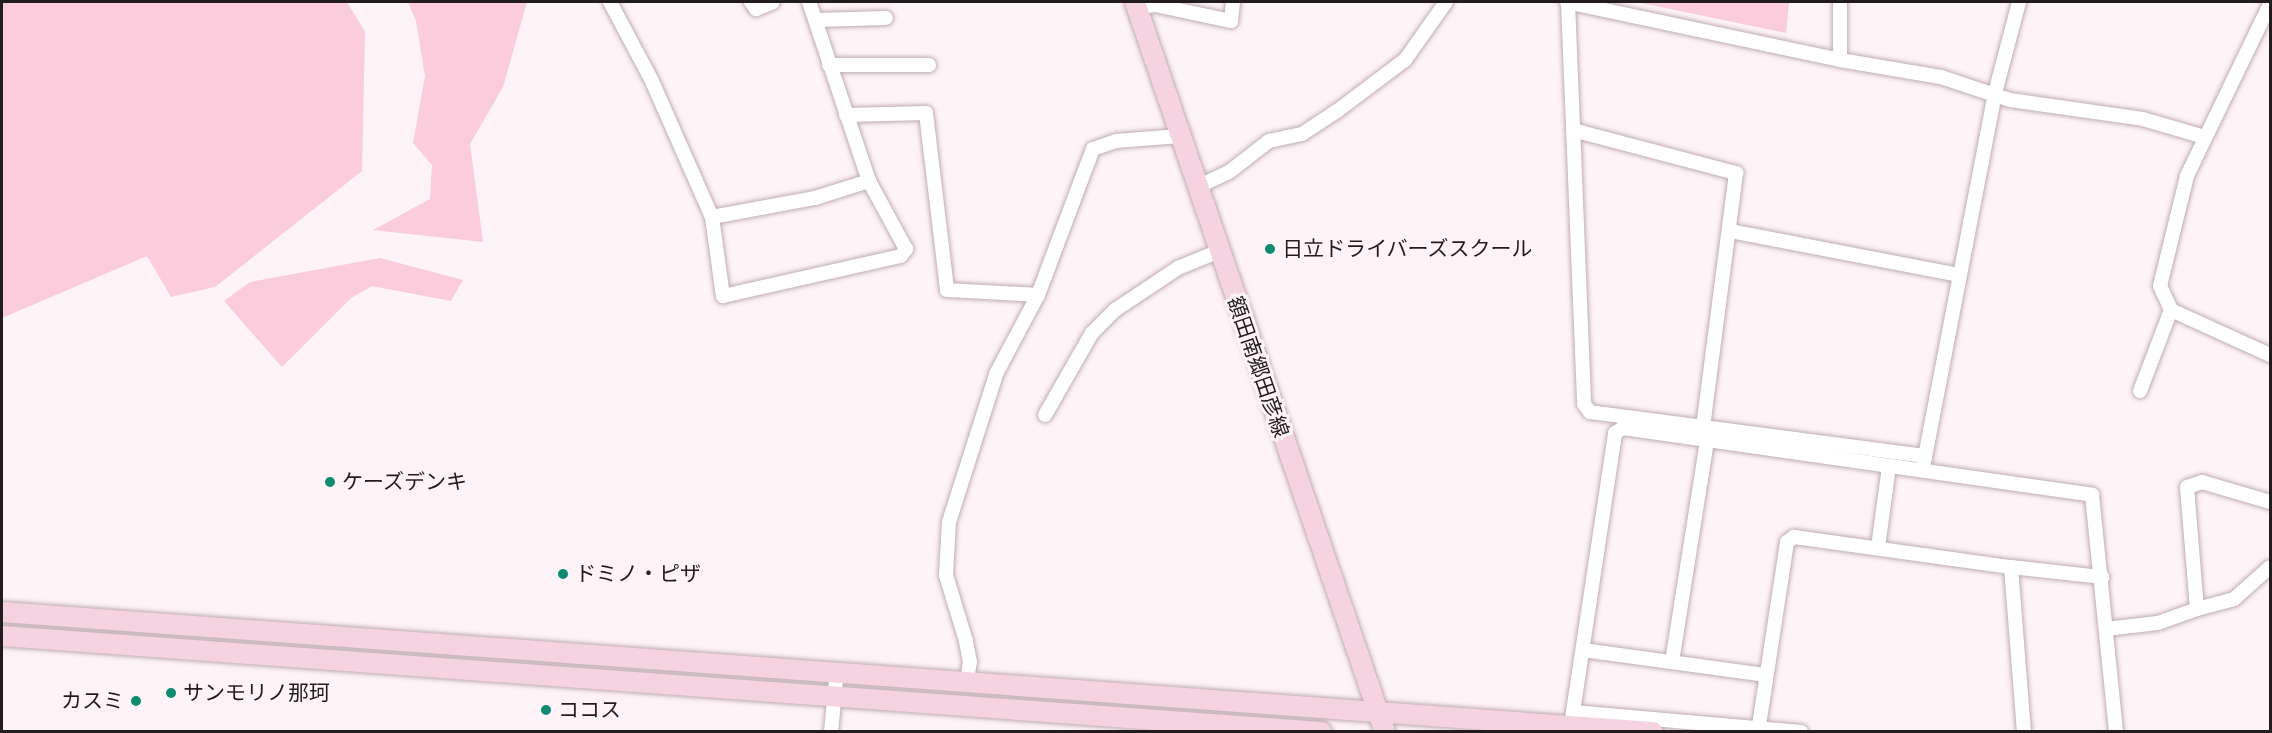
<!DOCTYPE html>
<meta charset="utf-8">
<style>
body{margin:0}
#map{position:relative;width:2272px;height:733px;overflow:hidden;background:#fef3f6;font-family:Signika,"Noto Sans JP",sans-serif}
div>[style]{position:absolute}
.green>*{inset:0;background:#fbccdc}
.roads{filter:drop-shadow(0 0 2px #bfadb3) drop-shadow(0 0 2px #bfadb3)}
.street>*{height:14px;margin:-7px;padding:0 7px;transform-origin:7px;border-radius:7px;background:#fff}
.secondary>*{height:20px;margin:-10px;padding:0 10px;transform-origin:10px;border-radius:10px;background:#f5d3e1}
.dots>*{width:16px;height:16px;translate:-50% -50%;box-sizing:border-box;border:3px solid #fef3f6;border-radius:50%}
span{translate:-50% -50%;white-space:nowrap;text-align:center;line-height:1.15;-webkit-text-stroke:6px #fef3f6;paint-order:stroke}
.poi-label{font-size:21px;color:#231c1e}
.left{translate:0 -50%;text-align:left}
.right{translate:-100% -50%;text-align:right}
.street-label{font-size:21px;color:#231c1e}
.frame{position:absolute;inset:0;border:3px solid #231c1e;pointer-events:none}
</style>
<div id="map">
<div class="green">
<div style="clip-path:polygon(2px 2px,347px 2px,365px 32px,362px 171px,215px 287px,171px 297px,147px 256px,2px 318px)"></div>
<div style="clip-path:polygon(408px 2px,527px 2px,503px 87px,470px 144px,483px 242px,373px 230px,430px 199px,432px 165px,413px 143px,425px 76px,416px 21px)"></div>
<div style="clip-path:polygon(1636px 2px,1789px 2px,1786px 33px)"></div>
<div style="clip-path:polygon(380px 258px,463px 280px,451px 301px,372px 286px,351px 298px,282px 367px,224px 301px,250px 282px)"></div>
</div>
<div class="roads">
<div class="street">
<div style="left:610px;top:2px;width:87px;rotate:62deg"></div>
<div style="left:651px;top:79px;width:151px;rotate:66.2deg"></div>
<div style="left:712px;top:217px;width:80px;rotate:82.1deg"></div>
<div style="left:723px;top:296px;width:182px;rotate:-12.7deg"></div>
<div style="left:901px;top:256px;width:9px;rotate:-54deg"></div>
<div style="left:906px;top:249px;width:77px;rotate:-118.6deg"></div>
<div style="left:869px;top:181px;width:189px;rotate:-108.5deg"></div>
<div style="left:751px;top:2px;width:9px;rotate:54deg"></div>
<div style="left:756px;top:9px;width:18px;rotate:-22deg"></div>
<div style="left:1567px;top:2px;width:279px;rotate:12deg"></div>
<div style="left:1840px;top:60px;width:102px;rotate:9.6deg"></div>
<div style="left:1941px;top:77px;width:73px;rotate:18.4deg"></div>
<div style="left:2010px;top:100px;width:134px;rotate:8.1deg"></div>
<div style="left:2143px;top:119px;width:64px;rotate:16.4deg"></div>
<div style="left:1568px;top:2px;width:402px;rotate:87.7deg"></div>
<div style="left:1584px;top:404px;width:10px;rotate:53deg"></div>
<div style="left:1590px;top:412px;width:338px;rotate:7.5deg"></div>
<div style="left:2270px;top:4px;width:191px;rotate:115.8deg"></div>
<div style="left:2187px;top:176px;width:113px;rotate:103.8deg"></div>
<div style="left:2160px;top:286px;width:26px;rotate:65deg"></div>
<div style="left:2171px;top:310px;width:109px;rotate:24.4deg"></div>
<div style="left:1137px;top:8px;width:18px;rotate:-9deg"></div>
<div style="left:1155px;top:5px;width:78px;rotate:11.9deg"></div>
<div style="left:1231px;top:21px;width:19px;rotate:-84deg"></div>
<div style="left:816px;top:20px;width:70px;rotate:-1.6deg"></div>
<div style="left:1840px;top:60px;width:58px;rotate:-90deg"></div>
<div style="left:829px;top:65px;width:100px"></div>
<div style="left:846px;top:115px;width:80px;rotate:-1.4deg"></div>
<div style="left:926px;top:113px;width:178px;rotate:83.2deg"></div>
<div style="left:947px;top:290px;width:91px;rotate:3.1deg"></div>
<div style="left:1038px;top:295px;width:156px;rotate:-69.4deg"></div>
<div style="left:1093px;top:149px;width:24px;rotate:-19deg"></div>
<div style="left:1116px;top:141px;width:64px;rotate:-4.5deg"></div>
<div style="left:1573px;top:130px;width:169px;rotate:14.8deg"></div>
<div style="left:1736px;top:173px;width:256px;rotate:97.4deg"></div>
<div style="left:1197px;top:187px;width:35px;rotate:-25deg"></div>
<div style="left:1229px;top:172px;width:51px;rotate:-37.8deg"></div>
<div style="left:1269px;top:141px;width:34px;rotate:-12deg"></div>
<div style="left:1302px;top:134px;width:42px;rotate:-33.3deg"></div>
<div style="left:1337px;top:111px;width:85px;rotate:-36.9deg"></div>
<div style="left:1405px;top:60px;width:71px;rotate:-54.7deg"></div>
<div style="left:712px;top:217px;width:105px;rotate:-10.5deg"></div>
<div style="left:815px;top:198px;width:57px;rotate:-17.5deg"></div>
<div style="left:1730px;top:231px;width:232px;rotate:10.9deg"></div>
<div style="left:2140px;top:391px;width:87px;rotate:-69.1deg"></div>
<div style="left:1045px;top:415px;width:95px;rotate:-60.2deg"></div>
<div style="left:1092px;top:333px;width:33px;rotate:-45deg"></div>
<div style="left:1115px;top:310px;width:76px;rotate:-33.7deg"></div>
<div style="left:1178px;top:268px;width:44px;rotate:-22.5deg"></div>
<div style="left:1924px;top:462px;width:376px;rotate:-79.1deg"></div>
<div style="left:1995px;top:93px;width:94px;rotate:-75.2deg"></div>
<div style="left:1878px;top:547px;width:81px;rotate:-82.2deg"></div>
<div style="left:2011px;top:567px;width:92px;rotate:6.3deg"></div>
<div style="left:2197px;top:609px;width:38px;rotate:-15deg"></div>
<div style="left:2234px;top:599px;width:48px;rotate:-41.6deg"></div>
<div style="left:2106px;top:629px;width:52px;rotate:-6.6deg"></div>
<div style="left:2158px;top:623px;width:41px;rotate:-19.7deg"></div>
<div style="left:2197px;top:609px;width:122px;rotate:-94.7deg"></div>
<div style="left:2187px;top:487px;width:16px;rotate:-18deg"></div>
<div style="left:2202px;top:482px;width:71px;rotate:16.4deg"></div>
<div style="left:1583px;top:650px;width:185px;rotate:7.8deg"></div>
<div style="left:1672px;top:662px;width:225px;rotate:-81deg"></div>
<div style="left:967px;top:680px;width:18px;rotate:-81deg"></div>
<div style="left:970px;top:662px;width:21px;rotate:-101deg"></div>
<div style="left:966px;top:641px;width:69px;rotate:-106.9deg"></div>
<div style="left:946px;top:575px;width:53px;rotate:-86.8deg"></div>
<div style="left:949px;top:522px;width:157px;rotate:-72.3deg"></div>
<div style="left:997px;top:372px;width:87px;rotate:-62deg"></div>
<div style="left:1573px;top:712px;width:229px;rotate:5deg"></div>
<div style="left:1571px;top:725px;width:295px;rotate:-81.4deg"></div>
<div style="left:1615px;top:433px;width:9px;rotate:-32deg"></div>
<div style="left:1623px;top:428px;width:474px;rotate:8.1deg"></div>
<div style="left:2092px;top:495px;width:238px;rotate:84.2deg"></div>
<div style="left:831px;top:732px;width:62px;rotate:-84.5deg"></div>
<div style="left:1758px;top:732px;width:192px;rotate:-81.3deg"></div>
<div style="left:1787px;top:542px;width:9px;rotate:-36deg"></div>
<div style="left:1794px;top:537px;width:219px;rotate:7.9deg"></div>
<div style="left:2011px;top:567px;width:166px;rotate:85.5deg"></div>
</div>
<div class="secondary">
<div style="left:1135px;top:2px;width:772px;rotate:71.1deg"></div>
<div style="left:2px;top:612px;width:1655px;rotate:4.16deg"></div>
<div style="left:2px;top:636px;width:1323px;rotate:4.16deg"></div>
</div>
</div>
<div class="dots">
<div style="left:1270px;top:249px;background:#0e8c71"></div>
<div style="left:330px;top:482px;background:#0e8c71"></div>
<div style="left:563px;top:574px;background:#0e8c71"></div>
<div style="left:171px;top:693px;background:#0e8c71"></div>
<div style="left:136px;top:701px;background:#0e8c71"></div>
<div style="left:546px;top:710px;background:#0e8c71"></div>
</div>
<div class="poi-label">
<span class="left" style="left:1282px;top:249px">日立ドライバーズスクール</span>
<span class="left" style="left:342px;top:482px">ケーズデンキ</span>
<span class="left" style="left:575px;top:574px">ドミノ・ピザ</span>
<span class="left" style="left:183px;top:693px">サンモリノ那珂</span>
<span class="right" style="left:124px;top:701px">カスミ</span>
<span class="left" style="left:558px;top:710px">ココス</span>
</div>
<div class="street-label">
<span style="left:1258px;top:367px;rotate:71deg">額田南郷田彦線</span>
</div>
<div class="frame"></div>
</div>
